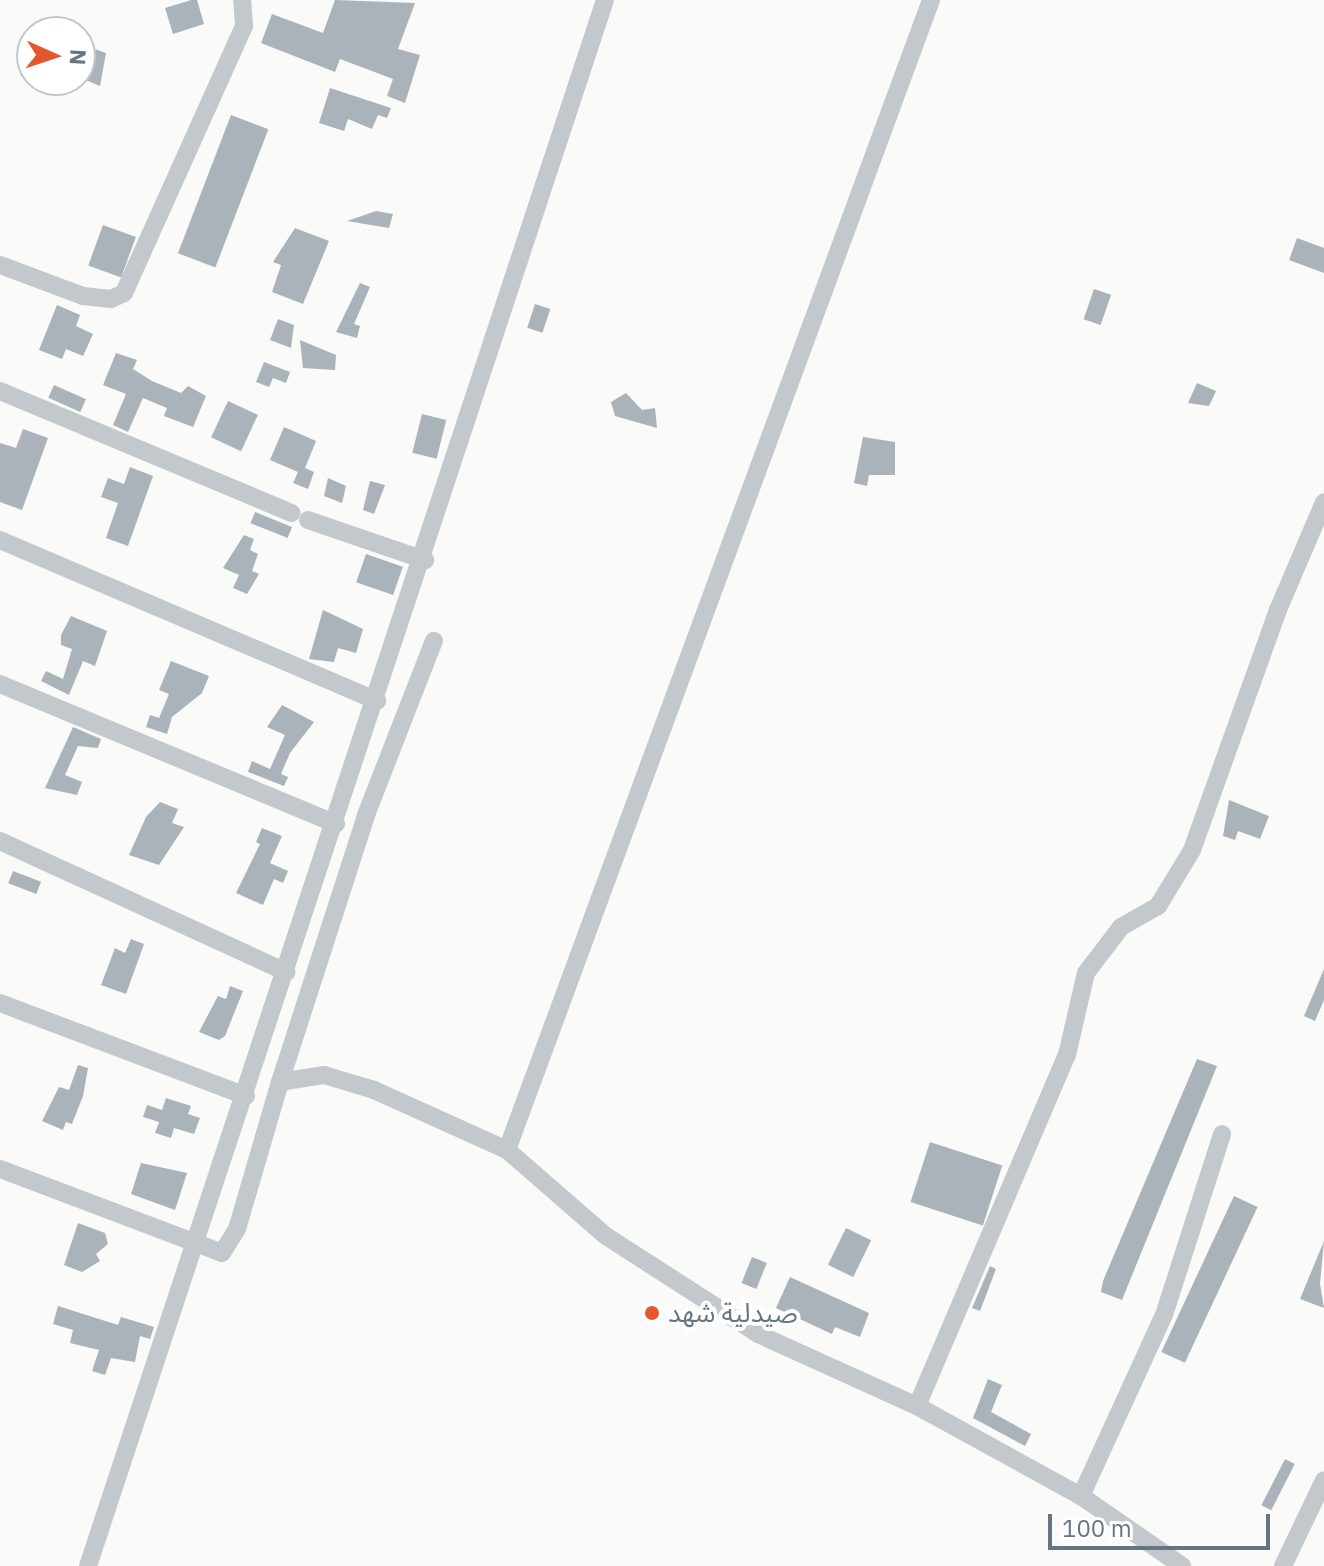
<!DOCTYPE html>
<meta charset="utf-8">
<style>
body{margin:0}
#map{position:relative;width:1324px;height:1566px;overflow:hidden;background:#fafaf8;font-family:"IBM Plex Sans","Noto Sans Arabic",sans-serif}
div>[style]{position:absolute}
.building>*{inset:0;background:#aab3b9;transform-origin:0 0}
.street>*{height:18px;margin:-9px;padding:0 9px;transform-origin:9px;border-radius:9px;background:#c3c8cc}
.dots>*{width:22px;height:22px;translate:-50% -50%;box-sizing:border-box;border:4px solid #fff;border-radius:50%}
span{translate:-50% -50%;white-space:nowrap;text-align:center;line-height:1.15;-webkit-text-stroke:8px #fff;paint-order:stroke}
.poi-label{font-size:26px;color:#657683}
.left{translate:0 -50%;text-align:left}
.north{position:absolute;left:16px;top:16px;width:80px;height:80px;box-sizing:border-box;background:#fff;border:2px solid #c1c8cd;border-radius:50%;rotate:93deg;font-size:22px;font-weight:700;line-height:32px;text-align:center;color:#657683}
.north::after{content:'';display:block;margin:auto;width:28px;height:36px;background:#e4572e;clip-path:polygon(50% 0,100% 100%,50% 72%,0 100%)}
.scale{position:absolute;left:1048px;top:1514px;width:222px;height:36px;box-sizing:border-box;border:4px solid #657683;border-top:0;padding-left:10px;font-size:24px;line-height:28px;white-space:nowrap;color:#657683;-webkit-text-stroke:6px #fff;paint-order:stroke}
</style>
<div id="map">
<div class="building">
<div style="clip-path:polygon(191px 0,197px 0,204px 24px,173px 34px,165px 8px)"></div>
<div style="clip-path:polygon(335px 0,415px 3px,398px 49px,420px 55px,405px 103px,387px 96px,393px 79px,340px 59px,335px 72px,261px 43px,272px 14px,323px 33px)"></div>
<div style="clip-path:polygon(92px 48px,106px 53px,100px 86px,81px 78px)"></div>
<div style="clip-path:polygon(330px 88px,391px 108px,387px 118px,378px 115px,372px 129px,348px 119px,344px 131px,319px 123px)"></div>
<div style="left:231px;top:115px;width:40px;height:148px;rotate:21deg"></div>
<div style="clip-path:polygon(376px 211px,393px 214px,389px 228px,347px 221px)"></div>
<div style="left:103px;top:225px;width:35px;height:43px;rotate:20deg"></div>
<div style="clip-path:polygon(295px 228px,329px 241px,303px 304px,272px 292px,281px 265px,273px 262px)"></div>
<div style="clip-path:polygon(1297px 238px,1324px 248px,1324px 273px,1289px 260px)"></div>
<div style="clip-path:polygon(360px 283px,370px 287px,354px 324px,360px 326px,357px 338px,336px 332px)"></div>
<div style="left:1094px;top:289px;width:18px;height:32px;rotate:19deg"></div>
<div style="left:535px;top:304px;width:16px;height:25px;rotate:18deg"></div>
<div style="clip-path:polygon(57px 305px,80px 315px,76px 326px,93px 334px,83px 356px,66px 349px,62px 359px,39px 350px)"></div>
<div style="clip-path:polygon(278px 319px,294px 325px,291px 348px,270px 340px)"></div>
<div style="clip-path:polygon(300px 340px,336px 355px,335px 370px,303px 368px)"></div>
<div style="clip-path:polygon(116px 353px,137px 360px,133px 369px,152px 381px,181px 393px,188px 386px,206px 396px,193px 427px,164px 416px,167px 408px,143px 398px,128px 432px,113px 425px,126px 394px,103px 385px)"></div>
<div style="clip-path:polygon(264px 362px,290px 372px,286px 383px,273px 378px,269px 387px,256px 382px)"></div>
<div style="clip-path:polygon(1197px 383px,1216px 391px,1209px 406px,1188px 403px)"></div>
<div style="left:54px;top:385px;width:35px;height:14px;rotate:24deg"></div>
<div style="clip-path:polygon(626px 393px,642px 410px,655px 408px,657px 428px,615px 416px,611px 402px)"></div>
<div style="left:228px;top:401px;width:33px;height:40px;rotate:25deg"></div>
<div style="left:422px;top:414px;width:25px;height:40px;rotate:14deg"></div>
<div style="clip-path:polygon(284px 427px,316px 441px,305px 468px,314px 472px,308px 489px,293px 483px,298px 472px,270px 460px)"></div>
<div style="clip-path:polygon(23px 429px,48px 438px,22px 510px,0 502px,0 443px,16px 448px)"></div>
<div style="clip-path:polygon(863px 437px,895px 442px,895px 475px,869px 475px,867px 486px,854px 483px)"></div>
<div style="clip-path:polygon(130px 467px,153px 476px,128px 546px,106px 538px,118px 503px,101px 497px,108px 478px,124px 484px)"></div>
<div style="clip-path:polygon(328px 478px,346px 486px,342px 503px,324px 496px)"></div>
<div style="clip-path:polygon(370px 481px,385px 485px,374px 514px,363px 510px)"></div>
<div style="left:255px;top:512px;width:40px;height:12px;rotate:22deg"></div>
<div style="clip-path:polygon(244px 535px,254px 539px,250px 550px,258px 554px,252px 571px,259px 574px,247px 594px,233px 588px,239px 575px,223px 568px)"></div>
<div style="left:366px;top:554px;width:39px;height:30px;rotate:19deg"></div>
<div style="clip-path:polygon(323px 610px,363px 629px,356px 653px,338px 648px,334px 662px,309px 659px)"></div>
<div style="clip-path:polygon(71px 616px,107px 631px,95px 666px,83px 661px,69px 695px,41px 681px,46px 671px,63px 679px,72px 649px,61px 645px,61px 635px)"></div>
<div style="clip-path:polygon(171px 661px,209px 676px,202px 693px,172px 717px,167px 734px,146px 727px,150px 715px,159px 718px,169px 694px,159px 690px)"></div>
<div style="clip-path:polygon(282px 705px,314px 722px,290px 753px,281px 774px,288px 777px,284px 786px,248px 772px,252px 761px,270px 769px,285px 735px,267px 727px)"></div>
<div style="clip-path:polygon(73px 727px,101px 739px,98px 748px,78px 746px,65px 775px,82px 782px,77px 795px,45px 788px)"></div>
<div style="clip-path:polygon(1229px 800px,1269px 816px,1260px 839px,1238px 831px,1235px 840px,1223px 836px)"></div>
<div style="clip-path:polygon(160px 802px,178px 809px,172px 823px,184px 827px,159px 865px,129px 855px,146px 817px)"></div>
<div style="clip-path:polygon(262px 828px,282px 836px,270px 863px,288px 871px,283px 883px,274px 879px,263px 905px,236px 893px,260px 844px,256px 842px)"></div>
<div style="left:13px;top:871px;width:30px;height:13px;rotate:21deg"></div>
<div style="clip-path:polygon(131px 939px,144px 944px,126px 994px,101px 985px,115px 948px,125px 953px)"></div>
<div style="clip-path:polygon(1324px 969px,1324px 1000px,1315px 1021px,1304px 1016px)"></div>
<div style="clip-path:polygon(230px 986px,243px 991px,225px 1036px,219px 1040px,199px 1032px,218px 996px,226px 999px)"></div>
<div style="clip-path:polygon(1197px 1059px,1217px 1066px,1122px 1300px,1101px 1292px,1103px 1281px)"></div>
<div style="clip-path:polygon(78px 1065px,88px 1068px,83px 1096px,72px 1124px,66px 1122px,63px 1130px,42px 1121px,59px 1087px,69px 1090px)"></div>
<div style="clip-path:polygon(166px 1098px,191px 1106px,188px 1114px,200px 1118px,194px 1134px,174px 1128px,171px 1138px,155px 1133px,159px 1122px,143px 1117px,147px 1105px,162px 1110px)"></div>
<div style="left:930px;top:1142px;width:76px;height:63px;rotate:18deg"></div>
<div style="clip-path:polygon(141px 1163px,187px 1173px,175px 1210px,131px 1194px)"></div>
<div style="left:1234px;top:1196px;width:26px;height:172px;rotate:25deg"></div>
<div style="clip-path:polygon(78px 1223px,105px 1233px,108px 1244px,96px 1254px,100px 1261px,82px 1272px,64px 1265px)"></div>
<div style="left:846px;top:1228px;width:28px;height:41px;rotate:26deg"></div>
<div style="clip-path:polygon(1324px 1241px,1320px 1284px,1324px 1308px,1300px 1299px)"></div>
<div style="left:752px;top:1257px;width:16px;height:28px;rotate:22deg"></div>
<div style="clip-path:polygon(990px 1266px,996px 1269px,980px 1311px,972px 1308px)"></div>
<div style="clip-path:polygon(790px 1277px,869px 1313px,860px 1337px,835px 1327px,832px 1334px,776px 1308px)"></div>
<div style="clip-path:polygon(58px 1306px,118px 1325px,121px 1317px,154px 1327px,150px 1339px,140px 1336px,135px 1362px,111px 1358px,105px 1375px,92px 1371px,99px 1350px,70px 1343px,73px 1330px,53px 1324px)"></div>
<div style="clip-path:polygon(988px 1379px,1002px 1385px,991px 1412px,1031px 1434px,1025px 1446px,973px 1418px)"></div>
<div style="left:1285px;top:1459px;width:11px;height:52px;rotate:27deg"></div>
</div>
<div class="street">
<div style="left:0;top:265px;width:89px;rotate:20.5deg"></div>
<div style="left:83px;top:296px;width:28px;rotate:6deg"></div>
<div style="left:111px;top:299px;width:14px;rotate:-25deg"></div>
<div style="left:124px;top:293px;width:293px;rotate:-65.8deg"></div>
<div style="left:244px;top:26px;width:26px;rotate:-94deg"></div>
<div style="left:0;top:391px;width:316px;rotate:22.7deg"></div>
<div style="left:308px;top:520px;width:124px;rotate:18.9deg"></div>
<div style="left:0;top:540px;width:410px;rotate:23.1deg"></div>
<div style="left:0;top:684px;width:364px;rotate:22.6deg"></div>
<div style="left:0;top:841px;width:315px;rotate:24.6deg"></div>
<div style="left:0;top:1003px;width:263px;rotate:20.7deg"></div>
<div style="left:280px;top:1082px;width:281px;rotate:-72.1deg"></div>
<div style="left:366px;top:815px;width:187px;rotate:-68.7deg"></div>
<div style="left:507px;top:1150px;width:1226px;rotate:-69.76deg"></div>
<div style="left:0;top:1169px;width:237px;rotate:20.7deg"></div>
<div style="left:222px;top:1253px;width:28px;rotate:-58deg"></div>
<div style="left:237px;top:1229px;width:153px;rotate:-73.7deg"></div>
<div style="left:280px;top:1082px;width:45px;rotate:-9deg"></div>
<div style="left:324px;top:1075px;width:52px;rotate:16.7deg"></div>
<div style="left:374px;top:1090px;width:146px;rotate:24.3deg"></div>
<div style="left:507px;top:1150px;width:131px;rotate:41deg"></div>
<div style="left:606px;top:1236px;width:181px;rotate:32.8deg"></div>
<div style="left:758px;top:1334px;width:175px;rotate:24.4deg"></div>
<div style="left:917px;top:1406px;width:187px;rotate:28.8deg"></div>
<div style="left:1081px;top:1496px;width:123px;rotate:34.7deg"></div>
<div style="left:917px;top:1406px;width:382px;rotate:-66.9deg"></div>
<div style="left:1067px;top:1055px;width:84px;rotate:-77deg"></div>
<div style="left:1086px;top:973px;width:58px;rotate:-52.7deg"></div>
<div style="left:1121px;top:927px;width:43px;rotate:-29.6deg"></div>
<div style="left:1158px;top:906px;width:66px;rotate:-58.7deg"></div>
<div style="left:1192px;top:850px;width:255px;rotate:-70.3deg"></div>
<div style="left:1278px;top:610px;width:117px;rotate:-66.9deg"></div>
<div style="left:1081px;top:1496px;width:199px;rotate:-65.4deg"></div>
<div style="left:1164px;top:1315px;width:190px;rotate:-72.2deg"></div>
<div style="left:88px;top:1566px;width:1649px;rotate:-71.73deg"></div>
<div style="left:1283px;top:1566px;width:95px;rotate:-64.5deg"></div>
</div>
<div class="dots">
<div style="left:652px;top:1313px;background:#e4572e"></div>
</div>
<div class="poi-label">
<span class="left" style="left:668px;top:1313px">صيدلية شهد</span>
</div>
<div class="north">N</div>
<div class="scale">100 m</div>
</div>
